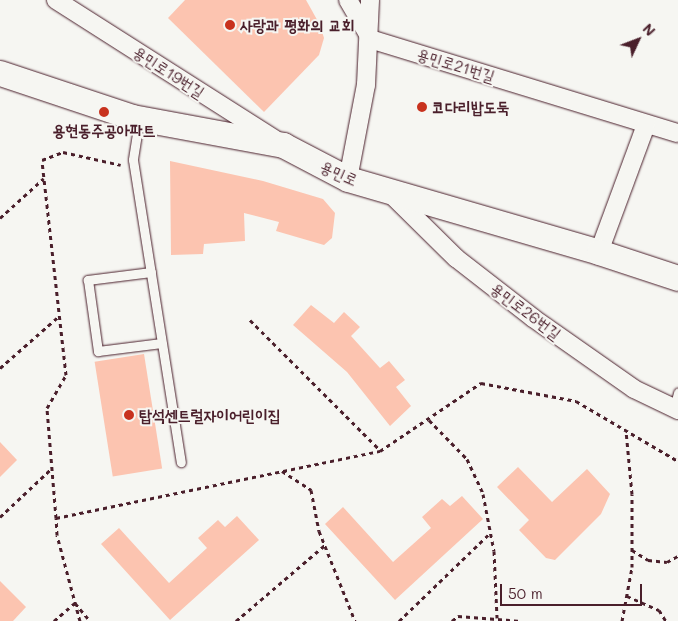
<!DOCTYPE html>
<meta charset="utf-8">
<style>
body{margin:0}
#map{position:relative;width:678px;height:621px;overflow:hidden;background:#f6f6f2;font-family:Mali,"Poor Story",sans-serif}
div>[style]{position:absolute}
.building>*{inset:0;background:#fcc4b0;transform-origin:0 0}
.path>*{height:3px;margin-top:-1.5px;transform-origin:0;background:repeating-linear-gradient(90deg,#4a1f2b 0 4px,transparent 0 8px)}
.roads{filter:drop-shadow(0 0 1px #4a1f2b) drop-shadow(0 0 1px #4a1f2b)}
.lane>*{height:9px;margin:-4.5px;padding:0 4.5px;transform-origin:4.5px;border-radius:4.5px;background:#f6f6f2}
.street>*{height:18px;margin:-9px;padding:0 9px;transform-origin:9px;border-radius:9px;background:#f6f6f2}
.secondary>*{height:25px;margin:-12.5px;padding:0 12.5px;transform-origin:12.5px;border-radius:12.5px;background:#f6f6f2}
.dots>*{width:14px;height:14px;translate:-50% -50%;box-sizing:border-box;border:2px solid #f6f6f2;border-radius:50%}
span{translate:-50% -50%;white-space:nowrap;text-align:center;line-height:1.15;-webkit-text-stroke:4px #f6f6f2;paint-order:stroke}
.poi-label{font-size:16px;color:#4a1f2b;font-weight:700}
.left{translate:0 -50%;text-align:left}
.street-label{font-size:16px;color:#4a1f2b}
.north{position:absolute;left:613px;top:15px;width:50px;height:50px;-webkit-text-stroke:4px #f6f6f2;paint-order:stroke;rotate:47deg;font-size:14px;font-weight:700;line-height:20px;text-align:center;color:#4a1f2b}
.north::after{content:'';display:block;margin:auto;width:18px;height:22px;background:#4a1f2b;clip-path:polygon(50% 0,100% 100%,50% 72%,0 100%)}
.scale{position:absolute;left:500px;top:584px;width:142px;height:22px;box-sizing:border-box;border:2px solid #4a1f2b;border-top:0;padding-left:6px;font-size:15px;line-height:18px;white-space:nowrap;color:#4a1f2b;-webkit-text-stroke:4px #f6f6f2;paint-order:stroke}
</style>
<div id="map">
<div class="building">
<div style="clip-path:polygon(185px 0,306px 0,320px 25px,324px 38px,319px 55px,264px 112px,168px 18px)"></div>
<div style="clip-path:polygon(170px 161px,263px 181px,323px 199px,335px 213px,332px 238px,324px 245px,276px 231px,279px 222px,244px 213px,245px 241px,204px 244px,203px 254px,171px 255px)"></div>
<div style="clip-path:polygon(311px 305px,334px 323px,344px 312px,360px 327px,351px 336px,380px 368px,389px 361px,405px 380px,396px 387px,411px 406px,390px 426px,347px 372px,293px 325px)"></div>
<div style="left:144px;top:354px;width:116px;height:50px;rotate:81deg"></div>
<div style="clip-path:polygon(0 442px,17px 460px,0 477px)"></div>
<div style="clip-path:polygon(518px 467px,552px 502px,587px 469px,610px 494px,601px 514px,555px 560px,546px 558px,519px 530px,529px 520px,497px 487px)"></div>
<div style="clip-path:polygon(462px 496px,483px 519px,395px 600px,325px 524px,343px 507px,393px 562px,431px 528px,422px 517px,442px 499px,450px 506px)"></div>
<div style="clip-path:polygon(237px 516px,259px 540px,170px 620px,101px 544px,119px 528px,169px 583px,207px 548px,198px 538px,218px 520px,225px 527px)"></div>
<div style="clip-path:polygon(0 581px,26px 607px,13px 621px,0 621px)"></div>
</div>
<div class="path">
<div style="left:0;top:218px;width:59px;rotate:-42.3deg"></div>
<div style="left:250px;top:320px;width:184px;rotate:45deg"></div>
<div style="left:0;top:368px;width:79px;rotate:-41.4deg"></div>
<div style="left:429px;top:420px;width:54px;rotate:45.7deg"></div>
<div style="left:467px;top:459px;width:38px;rotate:65deg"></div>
<div style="left:483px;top:494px;width:58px;rotate:79.1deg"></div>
<div style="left:494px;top:551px;width:67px;rotate:87.4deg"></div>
<div style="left:282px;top:471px;width:35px;rotate:33deg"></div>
<div style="left:311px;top:490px;width:42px;rotate:79deg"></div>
<div style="left:319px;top:531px;width:97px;rotate:68.2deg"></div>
<div style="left:0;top:517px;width:71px;rotate:-43.3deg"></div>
<div style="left:56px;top:518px;width:331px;rotate:-11.7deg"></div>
<div style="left:380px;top:451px;width:122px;rotate:-34deg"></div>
<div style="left:481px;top:383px;width:97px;rotate:10.7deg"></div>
<div style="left:576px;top:401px;width:118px;rotate:30.5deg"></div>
<div style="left:632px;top:550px;width:19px;rotate:32deg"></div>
<div style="left:648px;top:560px;width:19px;rotate:6deg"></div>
<div style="left:667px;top:562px;width:13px;rotate:-29deg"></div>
<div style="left:627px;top:596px;width:35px;rotate:24deg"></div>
<div style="left:659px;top:610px;width:13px;rotate:58deg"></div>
<div style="left:54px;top:621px;width:28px;rotate:-41deg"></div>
<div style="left:75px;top:603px;width:23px;rotate:50deg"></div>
<div style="left:80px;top:621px;width:89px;rotate:-105deg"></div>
<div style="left:57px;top:535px;width:17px;rotate:-93deg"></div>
<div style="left:56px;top:518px;width:110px;rotate:-94.7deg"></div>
<div style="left:47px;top:408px;width:38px;rotate:-60deg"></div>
<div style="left:66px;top:375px;width:216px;rotate:-96.4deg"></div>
<div style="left:42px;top:160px;width:22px;rotate:-21deg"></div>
<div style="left:63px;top:152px;width:59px;rotate:12.6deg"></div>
<div style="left:236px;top:621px;width:117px;rotate:-40.5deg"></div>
<div style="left:399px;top:621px;width:127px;rotate:-44deg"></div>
<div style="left:452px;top:621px;width:8px;rotate:-40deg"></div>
<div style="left:458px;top:616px;width:63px;rotate:4.5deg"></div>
<div style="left:622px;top:621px;width:55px;rotate:-79.5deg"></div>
<div style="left:632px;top:567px;width:73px;rotate:-90deg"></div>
<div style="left:632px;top:494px;width:63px;rotate:-95.4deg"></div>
</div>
<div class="roads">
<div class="lane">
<div style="left:139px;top:121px;width:39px;rotate:99deg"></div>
<div style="left:133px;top:160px;width:306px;rotate:81deg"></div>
<div style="left:151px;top:272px;width:64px;rotate:172.8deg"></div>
<div style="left:88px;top:280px;width:72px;rotate:82deg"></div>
<div style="left:98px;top:351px;width:64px;rotate:-7.1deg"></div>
<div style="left:674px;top:408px;width:16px;rotate:-75deg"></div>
</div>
<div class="street">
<div style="left:56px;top:0;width:259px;rotate:32.5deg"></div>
<div style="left:348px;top:0;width:42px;rotate:59.7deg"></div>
<div style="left:370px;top:39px;width:322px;rotate:17deg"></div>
<div style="left:348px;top:179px;width:96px;rotate:-79.2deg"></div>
<div style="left:366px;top:85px;width:85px;rotate:-87.3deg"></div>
<div style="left:389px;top:192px;width:94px;rotate:44.6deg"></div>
<div style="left:456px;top:258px;width:98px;rotate:37.9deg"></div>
<div style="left:533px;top:318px;width:123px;rotate:35.1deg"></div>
<div style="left:634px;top:389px;width:49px;rotate:25.5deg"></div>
<div style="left:599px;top:252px;width:135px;rotate:-69.7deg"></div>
</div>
<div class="secondary">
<div style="left:0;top:73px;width:139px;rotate:18.4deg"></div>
<div style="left:132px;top:117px;width:154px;rotate:10.5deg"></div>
<div style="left:283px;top:145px;width:73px;rotate:27.6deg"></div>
<div style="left:348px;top:179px;width:261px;rotate:16.2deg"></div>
<div style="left:599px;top:252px;width:83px;rotate:18.2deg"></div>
</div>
</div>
<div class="dots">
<div style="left:230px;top:25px;background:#c8321e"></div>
<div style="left:422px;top:107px;background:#c8321e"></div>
<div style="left:104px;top:112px;background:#c8321e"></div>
<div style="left:129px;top:415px;background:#c8321e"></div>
</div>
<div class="poi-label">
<span class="left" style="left:240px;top:25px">사랑과 평화의 교회</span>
<span class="left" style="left:432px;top:107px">코다리밥도둑</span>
<span style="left:104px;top:130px">용현동주공아파트</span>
<span class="left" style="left:139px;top:415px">탑석센트럴자이어린이집</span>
</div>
<div class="street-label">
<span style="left:456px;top:65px;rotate:17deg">용민로21번길</span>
<span style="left:169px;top:72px;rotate:33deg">용민로19번길</span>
<span style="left:339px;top:173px;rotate:24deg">용민로</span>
<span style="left:526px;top:311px;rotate:37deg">용민로26번길</span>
</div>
<div class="north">N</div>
<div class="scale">50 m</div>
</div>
